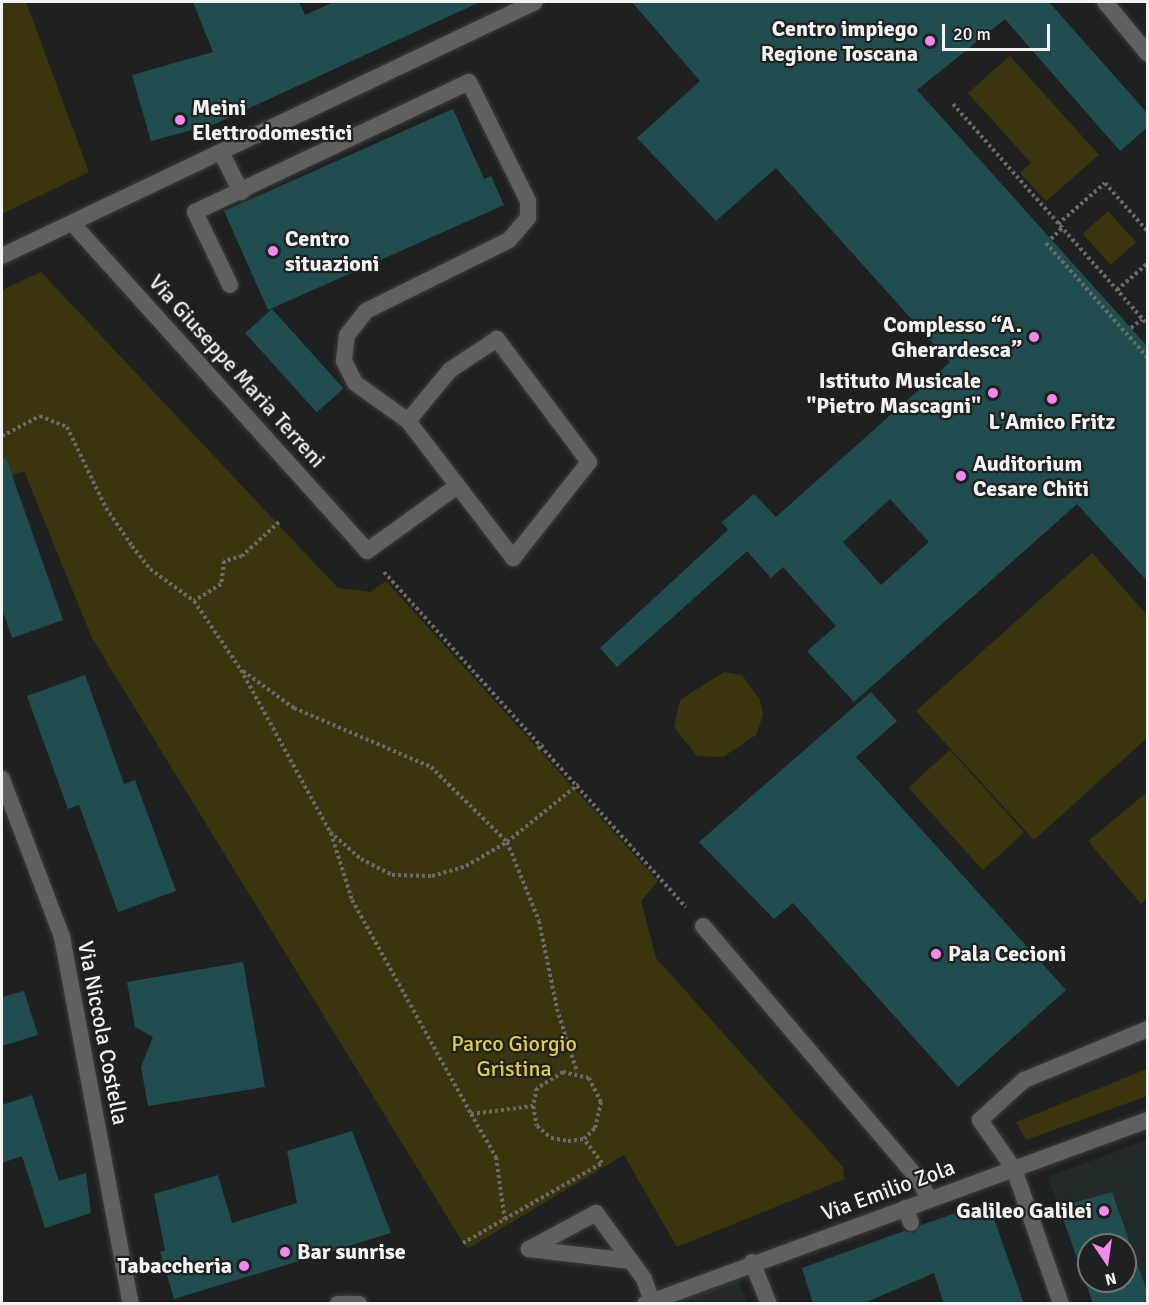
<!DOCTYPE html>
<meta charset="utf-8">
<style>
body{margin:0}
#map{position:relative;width:1149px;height:1305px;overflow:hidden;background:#1f2120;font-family:Signika,sans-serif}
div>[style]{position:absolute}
.built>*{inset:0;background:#222b27}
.green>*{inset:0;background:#3b350d;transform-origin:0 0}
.building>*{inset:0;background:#204e50;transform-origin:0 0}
.path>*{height:4px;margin-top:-2px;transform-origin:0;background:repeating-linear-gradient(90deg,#696b6a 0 3px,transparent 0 6px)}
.roads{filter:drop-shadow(0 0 2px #3c3e3d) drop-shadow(0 0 2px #3c3e3d)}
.service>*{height:16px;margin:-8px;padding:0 8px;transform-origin:8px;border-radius:8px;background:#5e6160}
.minor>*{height:16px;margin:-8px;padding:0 8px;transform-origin:8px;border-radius:8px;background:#5e6160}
.tertiary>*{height:16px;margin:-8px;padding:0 8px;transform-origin:8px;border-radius:8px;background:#5e6160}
.dots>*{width:16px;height:16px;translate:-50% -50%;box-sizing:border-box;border:3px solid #1f2120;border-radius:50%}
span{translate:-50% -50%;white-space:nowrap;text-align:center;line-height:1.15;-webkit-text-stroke:4.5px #1f2120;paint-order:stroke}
.poi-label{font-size:22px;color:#f2f4f3;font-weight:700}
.right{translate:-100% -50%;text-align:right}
.left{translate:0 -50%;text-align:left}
.street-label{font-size:22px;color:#f2f4f3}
.park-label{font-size:22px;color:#e2d044}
.frame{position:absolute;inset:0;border:3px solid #f2f4f3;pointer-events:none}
.north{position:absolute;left:1077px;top:1233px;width:60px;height:60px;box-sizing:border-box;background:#1f2120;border:2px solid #737574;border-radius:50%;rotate:167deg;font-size:16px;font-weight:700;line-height:24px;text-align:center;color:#f2f4f3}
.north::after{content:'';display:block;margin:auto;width:21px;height:27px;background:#f589ef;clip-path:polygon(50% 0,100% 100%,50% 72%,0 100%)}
.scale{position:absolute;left:942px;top:24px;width:108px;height:27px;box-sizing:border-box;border:3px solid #f2f4f3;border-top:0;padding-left:8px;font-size:18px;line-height:21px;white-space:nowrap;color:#f2f4f3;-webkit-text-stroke:4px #1f2120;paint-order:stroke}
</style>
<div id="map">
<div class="built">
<div style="clip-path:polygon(evenodd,1147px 1140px,1147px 1303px,1093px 1303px,1048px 1177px,1147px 1140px,1089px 1245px,1125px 1245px,1125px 1281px,1089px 1281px,1089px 1245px)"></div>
<div style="clip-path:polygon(736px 1276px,748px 1303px,656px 1304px)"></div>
</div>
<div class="green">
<div style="clip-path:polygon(2px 2px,26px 2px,89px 172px,2px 214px)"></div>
<div style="clip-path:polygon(1010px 56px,1099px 155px,1046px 201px,1020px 173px,1031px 163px,968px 93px)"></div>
<div style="left:1108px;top:211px;width:42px;height:34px;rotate:48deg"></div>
<div style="clip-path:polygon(41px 272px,338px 588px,370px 592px,386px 581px,658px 881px,641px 901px,656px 958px,843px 1167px,844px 1179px,677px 1247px,624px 1155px,467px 1249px,92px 638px,24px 471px,2px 479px,2px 290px)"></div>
<div style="clip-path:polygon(1092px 553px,1147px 615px,1147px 738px,1034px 840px,916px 711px)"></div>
<div style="clip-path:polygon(724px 672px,742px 675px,760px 700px,763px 715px,756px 735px,723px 757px,697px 756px,674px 727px,680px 700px)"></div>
<div style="left:950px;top:750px;width:111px;height:56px;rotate:48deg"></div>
<div style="clip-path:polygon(1146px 793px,1148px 898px,1141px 904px,1088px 841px)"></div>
<div style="clip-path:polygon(1147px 1069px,1147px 1096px,1026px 1140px,1016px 1122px)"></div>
</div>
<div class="building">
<div style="clip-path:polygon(193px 2px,299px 2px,305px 15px,334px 2px,480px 2px,215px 124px,151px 141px,132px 75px,213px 52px)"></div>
<div style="clip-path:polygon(evenodd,632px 2px,1049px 2px,1148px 114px,1148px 127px,1120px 151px,1005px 19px,917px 90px,1148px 347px,1148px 582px,1077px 504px,854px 702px,807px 651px,836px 626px,783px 567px,771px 578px,747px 551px,617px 667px,600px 648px,728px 530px,722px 522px,754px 494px,776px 517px,950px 362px,776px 168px,716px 221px,637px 138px,700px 81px,632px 2px,890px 499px,929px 542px,881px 585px,843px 542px,890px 499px)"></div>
<div style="clip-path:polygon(453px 109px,484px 179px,491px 176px,504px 205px,268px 310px,224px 211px)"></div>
<div style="left:272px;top:309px;width:107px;height:36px;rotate:48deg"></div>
<div style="clip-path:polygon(6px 458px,63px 620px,12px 638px,2px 609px,2px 459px)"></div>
<div style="clip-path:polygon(85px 675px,124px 784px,135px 780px,176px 891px,118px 912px,79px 805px,68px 809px,27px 696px)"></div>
<div style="clip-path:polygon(871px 692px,897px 721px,856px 757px,1066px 990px,958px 1087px,793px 903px,774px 919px,699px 842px)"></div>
<div style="clip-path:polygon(243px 962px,265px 1087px,148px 1106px,141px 1067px,153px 1037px,135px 1027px,127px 982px)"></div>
<div style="clip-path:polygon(24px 991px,38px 1035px,2px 1046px,2px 997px)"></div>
<div style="clip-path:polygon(32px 1095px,59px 1181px,86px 1173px,91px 1213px,45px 1228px,22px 1156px,2px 1163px,2px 1105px)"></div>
<div style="clip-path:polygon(352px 1131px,391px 1233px,174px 1299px,160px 1252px,165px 1250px,154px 1194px,218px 1175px,232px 1223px,297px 1203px,287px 1151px)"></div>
<div style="clip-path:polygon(evenodd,1112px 1192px,1148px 1294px,1148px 1304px,1093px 1304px,1059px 1207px,1112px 1192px,1089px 1245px,1125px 1245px,1125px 1281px,1089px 1281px,1089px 1245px)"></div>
<div style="clip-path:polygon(988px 1202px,1024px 1304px,944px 1304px,934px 1273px,862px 1304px,813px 1304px,802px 1268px,904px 1231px,914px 1233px,921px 1225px)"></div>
</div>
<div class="path">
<div style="left:953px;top:104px;width:295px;rotate:48.6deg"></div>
<div style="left:1058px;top:224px;width:62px;rotate:-41.1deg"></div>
<div style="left:1105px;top:183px;width:65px;rotate:48.7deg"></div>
<div style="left:1051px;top:239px;width:16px;rotate:-45deg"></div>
<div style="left:1046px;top:243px;width:154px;rotate:48.4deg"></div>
<div style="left:1117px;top:290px;width:41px;rotate:-41.1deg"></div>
<div style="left:1131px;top:328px;width:14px;rotate:-39deg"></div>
<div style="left:2px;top:436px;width:43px;rotate:-27.8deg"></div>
<div style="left:40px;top:416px;width:29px;rotate:22deg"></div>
<div style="left:67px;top:427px;width:90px;rotate:64.3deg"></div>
<div style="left:106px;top:508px;width:46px;rotate:55.6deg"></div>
<div style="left:132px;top:546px;width:29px;rotate:52deg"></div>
<div style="left:150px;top:569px;width:54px;rotate:36deg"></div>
<div style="left:279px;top:522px;width:50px;rotate:137.4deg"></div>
<div style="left:242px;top:556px;width:19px;rotate:164deg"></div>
<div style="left:224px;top:561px;width:23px;rotate:97deg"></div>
<div style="left:221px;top:584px;width:32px;rotate:148deg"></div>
<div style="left:194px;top:601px;width:83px;rotate:55.7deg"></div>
<div style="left:241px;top:670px;width:185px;rotate:61.2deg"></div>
<div style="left:330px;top:832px;width:41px;rotate:41.1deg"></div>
<div style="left:361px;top:859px;width:35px;rotate:27deg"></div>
<div style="left:392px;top:875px;width:40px;rotate:1.4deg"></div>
<div style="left:432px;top:876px;width:35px;rotate:-16deg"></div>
<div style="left:466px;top:866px;width:48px;rotate:-30.3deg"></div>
<div style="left:507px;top:842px;width:92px;rotate:-38.9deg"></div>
<div style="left:384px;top:572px;width:451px;rotate:48deg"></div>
<div style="left:243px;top:671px;width:63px;rotate:36deg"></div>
<div style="left:294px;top:708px;width:149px;rotate:23.3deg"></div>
<div style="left:431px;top:767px;width:107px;rotate:44.6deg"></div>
<div style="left:507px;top:842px;width:85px;rotate:67.9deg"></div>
<div style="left:539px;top:921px;width:90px;rotate:78.4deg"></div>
<div style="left:557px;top:1009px;width:66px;rotate:72.4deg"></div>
<div style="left:538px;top:749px;width:7px;rotate:-45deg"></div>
<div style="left:331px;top:833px;width:70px;rotate:72.6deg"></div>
<div style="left:352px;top:900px;width:245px;rotate:60.9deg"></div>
<div style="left:471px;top:1114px;width:63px;rotate:-7.4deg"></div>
<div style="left:533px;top:1106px;width:20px;rotate:79deg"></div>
<div style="left:537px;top:1126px;width:18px;rotate:41deg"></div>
<div style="left:551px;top:1138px;width:17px;rotate:10deg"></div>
<div style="left:568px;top:1141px;width:16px;rotate:-7deg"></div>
<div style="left:584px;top:1139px;width:16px;rotate:-45deg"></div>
<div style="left:595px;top:1128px;width:27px;rotate:-77deg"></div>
<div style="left:601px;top:1102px;width:27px;rotate:-117deg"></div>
<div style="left:589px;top:1078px;width:27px;rotate:-167deg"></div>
<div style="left:563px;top:1072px;width:31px;rotate:148deg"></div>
<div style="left:537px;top:1088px;width:18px;rotate:103deg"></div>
<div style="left:471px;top:1114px;width:50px;rotate:59.8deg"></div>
<div style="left:496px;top:1157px;width:65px;rotate:82deg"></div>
<div style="left:463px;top:1243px;width:160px;rotate:-29.9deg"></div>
<div style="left:602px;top:1163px;width:30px;rotate:-127deg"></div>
</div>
<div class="roads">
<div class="service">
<div style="left:221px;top:152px;width:45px;rotate:63.4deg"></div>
<div style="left:72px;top:223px;width:441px;rotate:48deg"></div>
<div style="left:367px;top:551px;width:111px;rotate:-35.8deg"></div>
<div style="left:230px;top:285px;width:81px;rotate:-115.6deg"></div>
<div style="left:195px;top:212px;width:303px;rotate:-25.4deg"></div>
<div style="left:469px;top:82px;width:133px;rotate:63.6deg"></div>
<div style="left:528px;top:201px;width:17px;rotate:90deg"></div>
<div style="left:528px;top:218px;width:29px;rotate:131deg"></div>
<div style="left:509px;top:240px;width:160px;rotate:153.6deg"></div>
<div style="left:366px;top:311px;width:31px;rotate:128deg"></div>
<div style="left:347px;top:335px;width:26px;rotate:97deg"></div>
<div style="left:344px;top:361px;width:25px;rotate:63deg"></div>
<div style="left:355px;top:383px;width:65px;rotate:35.6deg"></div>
<div style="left:408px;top:421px;width:173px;rotate:52.5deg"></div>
<div style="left:513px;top:558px;width:122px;rotate:-51.6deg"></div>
<div style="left:589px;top:462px;width:154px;rotate:-126.8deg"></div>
<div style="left:497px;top:339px;width:56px;rotate:146.6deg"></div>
<div style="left:450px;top:370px;width:66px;rotate:129.5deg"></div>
<div style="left:703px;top:926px;width:333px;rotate:49.6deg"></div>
<div style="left:919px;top:1180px;width:21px;rotate:62deg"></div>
<div style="left:1014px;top:1169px;width:60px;rotate:-124.8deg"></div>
<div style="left:980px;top:1120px;width:59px;rotate:-42.3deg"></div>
<div style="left:1024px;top:1080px;width:134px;rotate:-22.4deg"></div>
<div style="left:905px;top:1208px;width:16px;rotate:68deg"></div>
<div style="left:631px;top:1261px;width:103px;rotate:-173.3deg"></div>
<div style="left:529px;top:1249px;width:76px;rotate:-28.2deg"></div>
<div style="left:596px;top:1213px;width:59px;rotate:53.9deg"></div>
<div style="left:631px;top:1261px;width:22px;rotate:54deg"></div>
<div style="left:644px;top:1279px;width:23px;rotate:70deg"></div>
</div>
<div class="minor">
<div style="left:2px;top:256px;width:590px;rotate:-25.48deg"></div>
<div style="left:2px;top:779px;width:169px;rotate:69.2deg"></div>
<div style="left:62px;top:937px;width:373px;rotate:79.4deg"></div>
<div style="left:1014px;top:1169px;width:143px;rotate:70.8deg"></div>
<div style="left:752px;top:1262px;width:45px;rotate:68deg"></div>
<div style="left:338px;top:1304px;width:21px"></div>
<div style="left:645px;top:1304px;width:536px;rotate:-20.09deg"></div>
</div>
<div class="tertiary">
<div style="left:1105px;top:2px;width:67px;rotate:50.4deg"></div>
</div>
</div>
<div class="dots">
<div style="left:930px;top:41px;background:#f589ef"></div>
<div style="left:180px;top:120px;background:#f589ef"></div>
<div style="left:273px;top:251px;background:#f589ef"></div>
<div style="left:1034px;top:337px;background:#f589ef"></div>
<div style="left:993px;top:393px;background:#f589ef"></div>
<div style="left:1052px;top:399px;background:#f589ef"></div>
<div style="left:961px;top:476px;background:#f589ef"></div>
<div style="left:936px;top:954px;background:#f589ef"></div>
<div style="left:1104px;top:1211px;background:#f589ef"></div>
<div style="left:285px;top:1252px;background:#f589ef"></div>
<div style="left:244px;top:1266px;background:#f589ef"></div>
</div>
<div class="poi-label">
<span class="right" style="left:918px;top:41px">Centro impiego<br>Regione Toscana</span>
<span class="left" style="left:192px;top:120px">Meini<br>Elettrodomestici</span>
<span class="left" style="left:285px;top:251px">Centro<br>situazioni</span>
<span class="right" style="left:1022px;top:337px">Complesso “A.<br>Gherardesca”</span>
<span class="right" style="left:981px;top:393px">Istituto Musicale<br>"Pietro Mascagni"</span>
<span style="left:1052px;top:422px">L'Amico Fritz</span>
<span class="left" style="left:973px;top:476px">Auditorium<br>Cesare Chiti</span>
<span class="left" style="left:948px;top:954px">Pala Cecioni</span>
<span class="right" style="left:1092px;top:1211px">Galileo Galilei</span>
<span class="left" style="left:297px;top:1252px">Bar sunrise</span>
<span class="right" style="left:232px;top:1266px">Tabaccheria</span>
</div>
<div class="street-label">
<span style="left:237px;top:371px;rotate:48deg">Via Giuseppe Maria Terreni</span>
<span style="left:103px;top:1033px;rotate:79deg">Via Niccola Costella</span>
<span style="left:888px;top:1190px;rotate:-20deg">Via Emilio Zola</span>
</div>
<div class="park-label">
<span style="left:514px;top:1056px">Parco Giorgio<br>Gristina</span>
</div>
<div class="frame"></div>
<div class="north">N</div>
<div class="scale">20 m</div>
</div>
